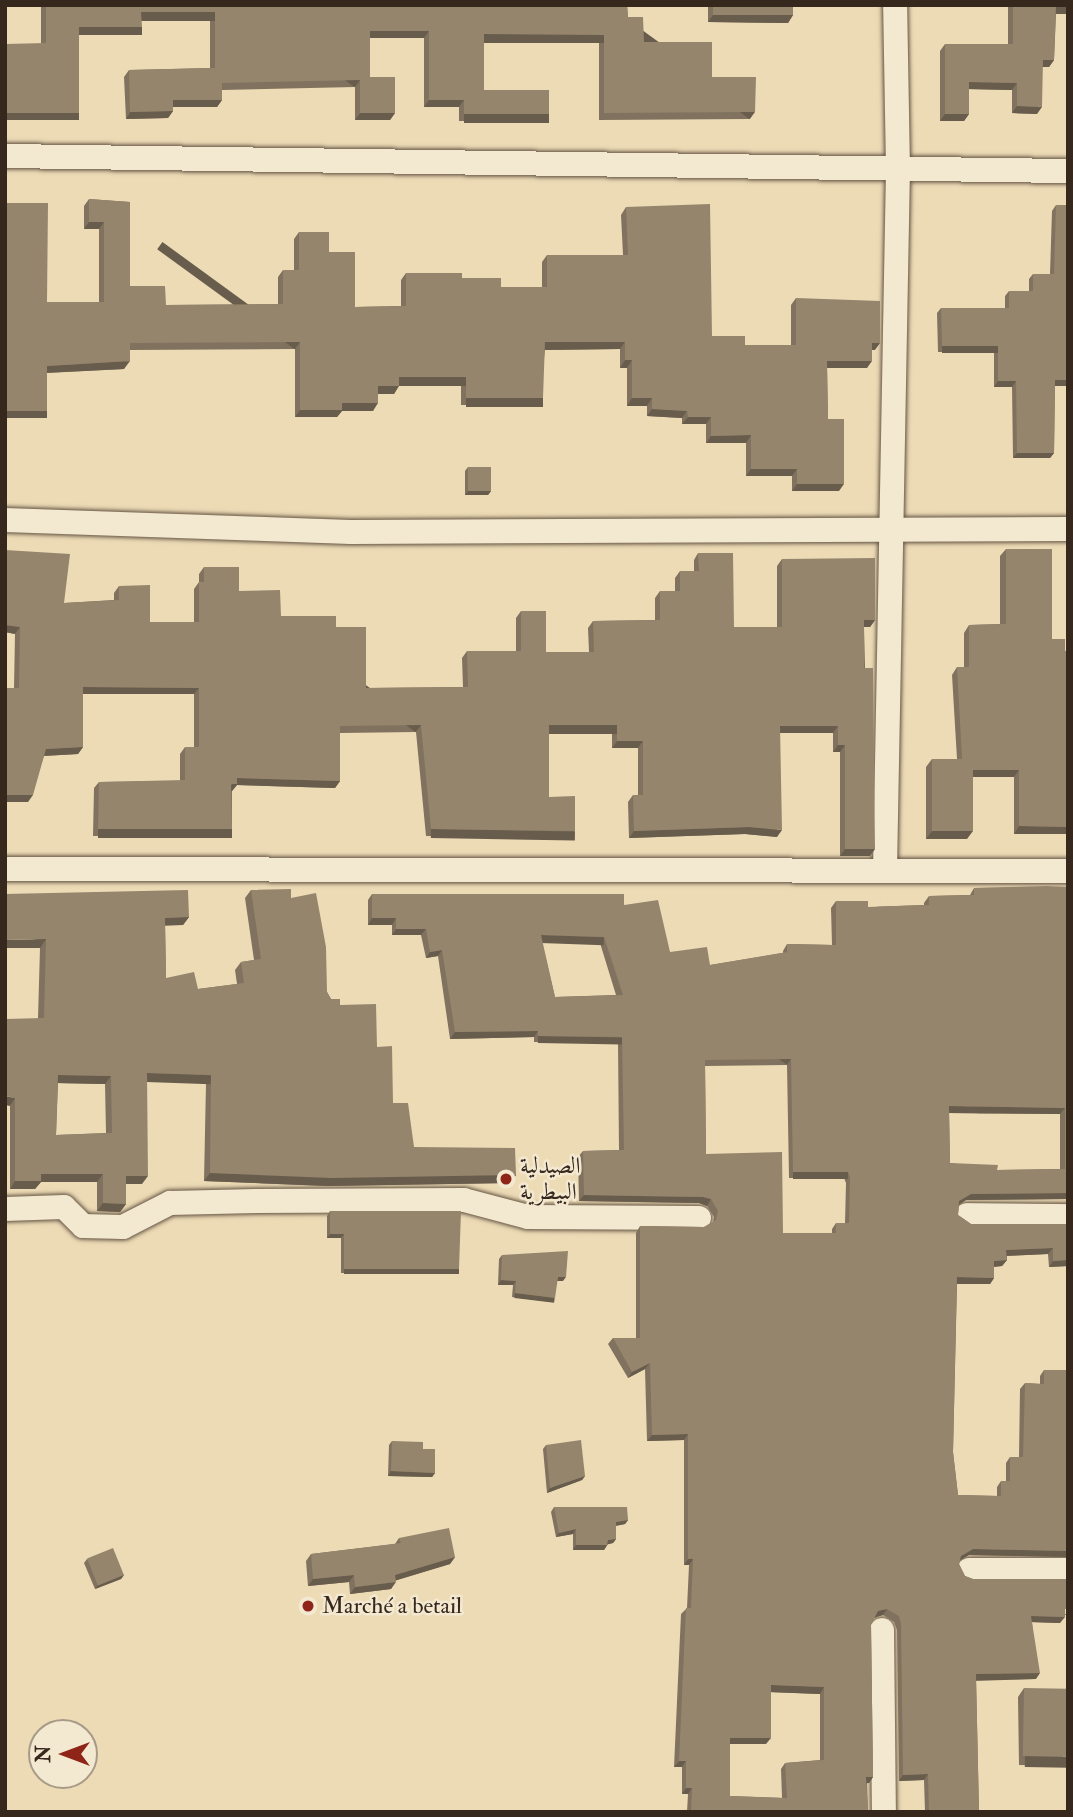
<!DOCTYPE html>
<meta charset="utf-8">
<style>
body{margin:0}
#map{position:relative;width:1073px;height:1817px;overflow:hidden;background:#eddbb6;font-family:"IM FELL Double Pica",Amiri,serif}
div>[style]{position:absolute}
.roads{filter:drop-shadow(0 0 2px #645543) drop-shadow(0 0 2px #645543)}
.minor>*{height:24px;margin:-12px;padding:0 12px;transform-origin:12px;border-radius:12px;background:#f3e8d0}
.wall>*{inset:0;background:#80725e}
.shaded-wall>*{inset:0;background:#685d4c;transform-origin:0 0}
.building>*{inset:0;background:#95856d;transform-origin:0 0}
.dots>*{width:19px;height:19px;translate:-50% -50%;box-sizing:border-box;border:4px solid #f3e8d0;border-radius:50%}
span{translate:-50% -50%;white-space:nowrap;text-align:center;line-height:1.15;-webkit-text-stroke:5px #f3e8d0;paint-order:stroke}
.poi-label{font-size:23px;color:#36281d}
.left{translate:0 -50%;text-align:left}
.frame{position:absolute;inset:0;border:7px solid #36281d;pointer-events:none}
.north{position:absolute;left:28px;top:1719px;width:70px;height:70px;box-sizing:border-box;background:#f3e8d0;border:2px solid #a79b88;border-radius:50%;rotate:270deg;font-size:19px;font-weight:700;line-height:28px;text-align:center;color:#36281d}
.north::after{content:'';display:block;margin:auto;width:24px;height:32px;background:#8f2418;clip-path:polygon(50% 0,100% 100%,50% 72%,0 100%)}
</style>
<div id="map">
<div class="roads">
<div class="minor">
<div style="left:5px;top:156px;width:1063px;rotate:0.81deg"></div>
<div style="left:5px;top:520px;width:346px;rotate:2deg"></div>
<div style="left:351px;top:532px;width:717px;rotate:-0.24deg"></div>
<div style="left:5px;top:869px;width:1063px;rotate:0.11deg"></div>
<div style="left:885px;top:871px;width:701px;rotate:-88.94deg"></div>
<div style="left:898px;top:170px;width:165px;rotate:-91deg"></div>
<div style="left:5px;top:1209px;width:59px;rotate:-1.9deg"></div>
<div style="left:64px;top:1207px;width:27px;rotate:45deg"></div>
<div style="left:83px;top:1226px;width:40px;rotate:1.4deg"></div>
<div style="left:123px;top:1227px;width:53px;rotate:-27.1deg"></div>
<div style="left:170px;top:1203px;width:86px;rotate:-1.3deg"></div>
<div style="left:256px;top:1201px;width:208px;rotate:-0.3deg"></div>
<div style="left:464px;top:1200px;width:66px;rotate:14.9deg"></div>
<div style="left:528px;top:1217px;width:171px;rotate:0.3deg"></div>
<div style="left:967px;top:1215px;width:101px;rotate:0.6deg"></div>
<div style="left:969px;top:1570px;width:99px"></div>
<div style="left:882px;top:1630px;width:182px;rotate:89.4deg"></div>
</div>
</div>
<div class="wall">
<div style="clip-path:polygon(41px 5px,627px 5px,628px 17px,644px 42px,712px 77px,750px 119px,599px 120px,599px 42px,484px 41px,484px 90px,549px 114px,544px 121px,459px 121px,459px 107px,424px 107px,424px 38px,370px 38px,370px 77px,395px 113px,390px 120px,355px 120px,355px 87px,222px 90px,222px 100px,217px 107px,173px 107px,173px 111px,168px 118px,126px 119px,124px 77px,129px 70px,210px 68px,210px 19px,141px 19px,137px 34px,79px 34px,79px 113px,75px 120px,41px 43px)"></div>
<div style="clip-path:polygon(708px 5px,793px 5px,793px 15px,788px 23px,708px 22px)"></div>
<div style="clip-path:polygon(1008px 5px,1068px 5px,1068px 14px,1056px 14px,1054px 60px,1049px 67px,1042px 67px,1037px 114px,1012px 113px,1012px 90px,969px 89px,969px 114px,964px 121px,940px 121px,940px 51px,945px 44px,1008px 44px)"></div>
<div style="clip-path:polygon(89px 199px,130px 202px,130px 286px,166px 305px,278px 304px,278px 277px,283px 270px,294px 270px,294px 239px,299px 232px,329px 252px,355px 307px,401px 306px,401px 280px,406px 273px,462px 278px,501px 287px,542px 287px,542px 262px,547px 255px,623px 255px,621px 215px,626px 207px,712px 336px,745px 345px,791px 345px,791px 305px,796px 298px,875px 350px,872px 350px,867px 368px,827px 368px,828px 419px,839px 491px,792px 491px,792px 476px,746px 476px,746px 443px,706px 443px,706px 424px,682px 424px,682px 418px,647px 416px,647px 406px,627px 406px,627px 368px,620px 368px,620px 349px,545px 350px,538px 405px,461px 405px,461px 385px,399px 385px,394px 394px,378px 394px,373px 411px,342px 411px,337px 417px,295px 417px,295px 349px,130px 350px,124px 369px,47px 373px,47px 411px,42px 418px,5px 418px,47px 302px,99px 302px,99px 229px,84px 229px,84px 206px)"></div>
<div style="clip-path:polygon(1056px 205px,1068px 386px,1055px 386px,1054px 453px,1050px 458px,1013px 458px,1012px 387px,994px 387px,994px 352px,938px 352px,937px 313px,941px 308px,1005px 308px,1005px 296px,1009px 291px,1029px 291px,1029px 279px,1033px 274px,1050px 274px,1052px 211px)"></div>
<div style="clip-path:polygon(468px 467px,491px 491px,488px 495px,465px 495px,465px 471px)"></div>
<div style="clip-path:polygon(1006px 549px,1052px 639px,1065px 651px,1068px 651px,1068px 834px,1014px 834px,1014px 777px,973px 777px,967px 839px,926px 839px,926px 767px,932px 759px,957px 759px,952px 675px,957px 667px,964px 667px,964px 633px,969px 625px,1000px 624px,1000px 556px)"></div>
<div style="clip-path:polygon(5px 550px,64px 603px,114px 600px,114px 593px,119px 586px,150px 622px,194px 622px,194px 589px,199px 582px,199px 574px,204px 567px,239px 591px,281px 616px,336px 627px,366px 688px,463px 687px,462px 658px,467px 651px,516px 651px,516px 618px,521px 611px,546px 652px,589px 652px,588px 628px,593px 621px,655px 620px,655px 598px,660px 591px,675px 591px,675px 578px,680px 571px,694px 571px,694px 560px,698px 553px,734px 627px,777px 627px,777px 566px,782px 559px,875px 620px,870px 627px,864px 627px,870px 856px,840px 856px,840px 752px,833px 752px,833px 733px,780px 733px,777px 837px,745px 834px,629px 838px,628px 802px,633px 795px,638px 795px,638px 748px,612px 748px,612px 732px,549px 732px,549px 797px,575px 831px,570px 838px,426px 836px,416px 732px,340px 733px,340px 781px,335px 788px,237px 785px,232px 791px,232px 829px,227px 836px,93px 836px,94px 788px,99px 782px,180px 781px,180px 754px,185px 747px,194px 747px,194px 694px,83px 694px,83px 747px,78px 754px,44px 756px,28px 802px,5px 802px,14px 688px,15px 634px,5px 632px)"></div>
<div style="clip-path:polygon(evenodd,1068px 887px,1068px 1199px,966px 1200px,959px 1205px,958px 1215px,971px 1224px,1068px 1224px,1068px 1266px,1049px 1267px,1048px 1254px,1007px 1256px,1007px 1260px,1002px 1266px,994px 1267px,994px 1278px,990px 1284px,957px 1284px,953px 1452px,958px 1495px,997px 1496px,997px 1487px,1001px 1481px,1006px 1481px,1006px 1463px,1010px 1457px,1019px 1457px,1020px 1389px,1025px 1383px,1040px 1384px,1040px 1376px,1044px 1370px,1068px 1557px,969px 1555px,960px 1560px,959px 1564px,965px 1576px,1068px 1615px,1065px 1615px,1060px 1623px,1032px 1622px,1036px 1679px,976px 1680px,979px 1812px,925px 1812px,924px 1780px,899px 1781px,897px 1630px,894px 1622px,883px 1615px,875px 1617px,871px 1624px,873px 1777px,869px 1783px,867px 1783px,868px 1812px,687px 1812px,688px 1794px,682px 1794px,682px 1767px,674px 1767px,681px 1614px,687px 1608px,689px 1565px,684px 1565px,684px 1440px,647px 1441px,645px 1369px,628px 1378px,608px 1344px,613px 1338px,636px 1338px,636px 1233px,640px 1226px,704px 1227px,713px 1222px,714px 1217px,707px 1206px,699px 1203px,579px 1201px,578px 1157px,583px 1151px,619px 1150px,618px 1043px,534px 1042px,534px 1037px,450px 1039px,438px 956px,426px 958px,421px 935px,392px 935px,392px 925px,368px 925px,368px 900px,372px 894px,624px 905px,670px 952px,710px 965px,783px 953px,783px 951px,787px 944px,832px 945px,831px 908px,836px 901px,868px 907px,924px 905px,924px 903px,929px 896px,970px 895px,974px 888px,1068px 887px,542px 942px,600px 943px,616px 995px,555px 997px,542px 942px,1068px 887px,787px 1065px,789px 1178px,844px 1178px,846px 1183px,845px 1223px,836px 1223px,832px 1229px,832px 1233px,783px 1233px,706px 1154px,705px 1066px,787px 1065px,1068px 887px,949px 1113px,1060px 1114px,1060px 1169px,997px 1170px,950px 1163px,949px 1113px,1068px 887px,771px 1692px,820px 1694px,820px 1760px,785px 1763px,781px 1769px,782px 1798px,730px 1796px,730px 1744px,766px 1744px,771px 1692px)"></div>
<div style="clip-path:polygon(evenodd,251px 890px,291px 898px,327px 992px,331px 999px,340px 1005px,377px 1047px,393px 1103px,414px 1147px,516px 1175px,510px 1183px,327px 1186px,204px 1181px,206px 1083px,147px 1081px,142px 1184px,126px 1184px,126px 1204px,120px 1212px,97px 1211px,97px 1182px,41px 1182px,35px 1189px,10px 1189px,10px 1106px,38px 1018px,40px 948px,5px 894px,189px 917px,183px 925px,165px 925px,166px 978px,198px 989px,237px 984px,235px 970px,241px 962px,254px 960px,245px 898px,251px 890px,58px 1083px,105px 1084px,106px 1133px,56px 1135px,58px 1083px)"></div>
<div style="clip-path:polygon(330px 1211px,456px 1273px,341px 1273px,341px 1238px,327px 1238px,327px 1216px)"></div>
<div style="clip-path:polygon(502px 1255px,563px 1281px,557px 1281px,552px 1302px,512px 1297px,513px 1285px,498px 1285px,499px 1259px)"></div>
<div style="clip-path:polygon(392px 1441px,423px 1449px,435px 1473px,432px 1477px,388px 1476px,389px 1445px)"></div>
<div style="clip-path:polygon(546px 1445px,585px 1476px,582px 1480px,547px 1493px,543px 1449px)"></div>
<div style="clip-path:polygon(554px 1507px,628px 1520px,625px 1524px,616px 1526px,616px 1539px,613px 1543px,608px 1544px,604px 1550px,573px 1550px,573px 1534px,556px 1537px,551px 1512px)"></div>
<div style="clip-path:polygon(399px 1538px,455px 1557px,450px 1564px,396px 1580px,391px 1589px,350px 1594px,349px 1582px,308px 1586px,306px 1561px,311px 1554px,395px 1544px)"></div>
<div style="clip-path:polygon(87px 1559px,124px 1575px,121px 1579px,95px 1589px,84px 1563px)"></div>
<div style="clip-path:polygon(1024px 1688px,1068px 1766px,1019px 1765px,1018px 1697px)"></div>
</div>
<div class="shaded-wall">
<div style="clip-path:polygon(1056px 7px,1068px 7px,1068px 14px,1051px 14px)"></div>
<div style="left:141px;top:12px;width:74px;height:9px"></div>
<div style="clip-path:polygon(713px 15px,793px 15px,788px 23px,708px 22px)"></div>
<div style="left:79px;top:27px;width:63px;height:8px"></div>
<div style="clip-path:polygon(370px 31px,429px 31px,424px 38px,365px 38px)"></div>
<div style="left:484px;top:34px;width:120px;height:9px"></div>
<div style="clip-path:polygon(1043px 60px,1054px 60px,1049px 67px,1037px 67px)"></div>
<div style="left:360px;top:80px;width:9px;height:138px;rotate:126deg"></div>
<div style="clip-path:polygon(969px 82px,1017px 83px,1012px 90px,964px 89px)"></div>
<div style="clip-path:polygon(173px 100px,222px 100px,217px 107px,168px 107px)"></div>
<div style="clip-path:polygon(429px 100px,464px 100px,459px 107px,424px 107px)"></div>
<div style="clip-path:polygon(1017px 106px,1042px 107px,1037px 114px,1012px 113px)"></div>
<div style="clip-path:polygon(173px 111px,168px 118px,126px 119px,130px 112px)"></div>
<div style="left:755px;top:112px;width:9px;height:151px;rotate:126deg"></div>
<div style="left:5px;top:113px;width:74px;height:7px"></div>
<div style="clip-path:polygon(360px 113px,395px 113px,390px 120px,355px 120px)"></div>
<div style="left:464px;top:114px;width:85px;height:9px"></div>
<div style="clip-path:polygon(945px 114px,969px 114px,964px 121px,940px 121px)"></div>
<div style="clip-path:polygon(89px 222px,104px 222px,99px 229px,84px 229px)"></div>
<div style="left:300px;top:342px;width:9px;height:170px;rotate:126deg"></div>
<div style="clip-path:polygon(545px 342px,625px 342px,620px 349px,540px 350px)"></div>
<div style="clip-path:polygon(872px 343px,880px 343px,875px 350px,867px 350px)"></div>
<div style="left:942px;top:346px;width:56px;height:7px"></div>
<div style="clip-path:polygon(625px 360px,632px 360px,627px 368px,620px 368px)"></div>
<div style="clip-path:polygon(130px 361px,124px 369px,42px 373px,47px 366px)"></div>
<div style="clip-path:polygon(827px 361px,872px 361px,867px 368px,822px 368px)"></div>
<div style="left:399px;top:377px;width:67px;height:9px"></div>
<div style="clip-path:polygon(1055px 380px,1068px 380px,1068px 386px,1051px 386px)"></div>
<div style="clip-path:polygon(998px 381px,1016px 381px,1012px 387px,994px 387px)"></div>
<div style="clip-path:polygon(378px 386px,399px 386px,394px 394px,373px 394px)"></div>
<div style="left:466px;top:398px;width:77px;height:9px"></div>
<div style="clip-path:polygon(632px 398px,652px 398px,647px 406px,627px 406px)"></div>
<div style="clip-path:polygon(342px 403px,378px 403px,373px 411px,342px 411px,337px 417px,295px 417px,300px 410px)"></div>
<div style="clip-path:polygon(652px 409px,687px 411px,682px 418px,647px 416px)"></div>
<div style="left:5px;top:411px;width:42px;height:7px"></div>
<div style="clip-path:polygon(688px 417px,711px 417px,706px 424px,682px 424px)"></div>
<div style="clip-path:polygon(751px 435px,746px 443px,706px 443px,711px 436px)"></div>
<div style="clip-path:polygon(1017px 453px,1054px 453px,1050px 458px,1013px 458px)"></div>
<div style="clip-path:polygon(751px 469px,797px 469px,792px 476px,746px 476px)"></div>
<div style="clip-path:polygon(797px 484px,844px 484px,839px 491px,792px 491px)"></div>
<div style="clip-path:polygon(468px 491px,491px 491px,488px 495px,465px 495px)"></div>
<div style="clip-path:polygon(864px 620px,875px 620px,870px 627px,859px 627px)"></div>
<div style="clip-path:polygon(5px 625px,20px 627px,15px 634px,5px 632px)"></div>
<div style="clip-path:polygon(83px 687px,199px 688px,194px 694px,78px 694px)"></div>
<div style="left:421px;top:725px;width:9px;height:81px;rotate:126deg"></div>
<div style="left:549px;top:725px;width:68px;height:9px"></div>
<div style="clip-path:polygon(780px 726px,838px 726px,833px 733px,775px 733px)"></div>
<div style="clip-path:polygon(617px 741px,643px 741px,638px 748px,612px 748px)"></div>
<div style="clip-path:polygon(838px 745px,845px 745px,840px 752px,833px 752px)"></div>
<div style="clip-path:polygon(83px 747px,78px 754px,41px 756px,46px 749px)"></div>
<div style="clip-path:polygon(973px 770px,1019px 770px,1014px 777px,967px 777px)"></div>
<div style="clip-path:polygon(237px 778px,340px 781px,335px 788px,237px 785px,232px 791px,227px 791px)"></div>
<div style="clip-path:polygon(5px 795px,33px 795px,28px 802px,5px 802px)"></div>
<div style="clip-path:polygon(1019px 826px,1068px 827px,1068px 834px,1014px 834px)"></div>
<div style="clip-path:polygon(749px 827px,782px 830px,777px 837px,745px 834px,629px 838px,634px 831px)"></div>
<div style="left:98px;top:829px;width:134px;height:9px"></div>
<div style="left:431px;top:829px;width:144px;height:9px;rotate:1deg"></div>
<div style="clip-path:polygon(932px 831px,973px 831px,967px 839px,926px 839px)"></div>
<div style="clip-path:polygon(845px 849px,875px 849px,870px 856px,840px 856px)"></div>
<div style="clip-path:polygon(189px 917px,183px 925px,159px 926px,165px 918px)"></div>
<div style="clip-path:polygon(372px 918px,396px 918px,392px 925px,368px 925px)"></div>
<div style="clip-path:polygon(396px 929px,426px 929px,421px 935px,392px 935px)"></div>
<div style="left:541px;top:935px;width:63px;height:8px;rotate:2deg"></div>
<div style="clip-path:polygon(46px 939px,40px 948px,5px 948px,5px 940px)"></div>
<div style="clip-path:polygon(442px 950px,438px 956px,426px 958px,430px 952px)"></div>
<div style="clip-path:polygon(538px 1031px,534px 1037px,450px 1039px,455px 1032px)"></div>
<div style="left:538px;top:1036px;width:84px;height:7px;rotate:1deg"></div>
<div style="left:791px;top:1059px;width:7px;height:86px;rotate:124deg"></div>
<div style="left:147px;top:1073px;width:64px;height:9px;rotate:2deg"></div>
<div style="clip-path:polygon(58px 1075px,111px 1076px,105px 1084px,53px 1083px)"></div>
<div style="clip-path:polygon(5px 1096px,15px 1098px,10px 1106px,5px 1105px)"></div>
<div style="clip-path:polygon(949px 1106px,1065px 1108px,1060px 1114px,945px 1113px)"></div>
<div style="left:793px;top:1172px;width:55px;height:7px"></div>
<div style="clip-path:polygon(210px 1173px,516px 1175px,510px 1183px,327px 1186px,204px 1181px)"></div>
<div style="clip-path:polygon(41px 1174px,103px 1174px,97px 1182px,41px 1182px,35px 1189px,10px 1189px,15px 1181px)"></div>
<div style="clip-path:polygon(126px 1176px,148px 1176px,142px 1184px,120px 1184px)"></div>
<div style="clip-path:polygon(1068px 1193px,1068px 1199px,966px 1200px,955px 1207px,959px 1201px,971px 1194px)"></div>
<div style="clip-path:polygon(584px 1195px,703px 1197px,711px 1199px,707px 1206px,699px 1203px,579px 1201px)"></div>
<div style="clip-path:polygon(103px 1203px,126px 1204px,120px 1212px,97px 1211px)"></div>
<div style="clip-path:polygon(330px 1234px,344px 1234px,341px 1238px,327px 1238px)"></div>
<div style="clip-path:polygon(1053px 1248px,1048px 1254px,1002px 1256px,1006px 1250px)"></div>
<div style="clip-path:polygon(1007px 1260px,1002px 1266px,990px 1267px,994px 1261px)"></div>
<div style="clip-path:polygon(1068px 1260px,1068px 1266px,1049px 1267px,1053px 1261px)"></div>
<div style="left:344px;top:1269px;width:115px;height:5px"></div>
<div style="clip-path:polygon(558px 1277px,566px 1277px,563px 1281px,555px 1281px)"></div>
<div style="clip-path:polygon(957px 1277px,994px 1278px,990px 1284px,953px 1284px)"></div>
<div style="clip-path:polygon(501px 1280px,516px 1281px,513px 1285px,498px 1285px)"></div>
<div style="left:515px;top:1293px;width:40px;height:5px;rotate:7deg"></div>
<div style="clip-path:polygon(650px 1363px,645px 1369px,628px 1378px,632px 1372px)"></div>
<div style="clip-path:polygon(688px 1434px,684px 1440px,647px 1441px,652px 1435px)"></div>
<div style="clip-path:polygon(391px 1471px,435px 1473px,432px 1477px,388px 1476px)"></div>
<div style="clip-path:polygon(585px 1476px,582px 1480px,547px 1493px,550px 1488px)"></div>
<div style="clip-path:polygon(628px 1520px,625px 1524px,613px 1526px,616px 1522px)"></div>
<div style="clip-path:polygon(576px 1529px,573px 1534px,556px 1537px,559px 1533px)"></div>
<div style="clip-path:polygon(616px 1539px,613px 1543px,605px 1545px,608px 1540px)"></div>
<div style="clip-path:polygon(576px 1545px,607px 1545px,604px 1550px,573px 1550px)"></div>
<div style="clip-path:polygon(973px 1549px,1068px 1551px,1068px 1557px,969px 1555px,957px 1562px,961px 1556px)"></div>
<div style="clip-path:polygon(455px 1557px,450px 1564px,391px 1582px,395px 1575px)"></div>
<div style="clip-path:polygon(688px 1559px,693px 1559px,689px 1565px,684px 1565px)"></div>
<div style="clip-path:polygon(124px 1575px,121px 1579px,95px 1589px,98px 1585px)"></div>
<div style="clip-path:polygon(354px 1575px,349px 1582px,308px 1586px,313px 1579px)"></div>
<div style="clip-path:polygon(396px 1582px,391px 1589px,350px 1594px,355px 1587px)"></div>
<div style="clip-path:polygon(887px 1609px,883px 1615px,874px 1618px,878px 1611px)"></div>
<div style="clip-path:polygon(1031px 1616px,1065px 1617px,1060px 1623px,1027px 1622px)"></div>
<div style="clip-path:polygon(1040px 1673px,1036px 1679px,972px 1681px,976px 1674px)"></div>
<div style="clip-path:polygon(771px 1685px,824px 1687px,820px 1694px,766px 1692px)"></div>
<div style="clip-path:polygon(730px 1738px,771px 1738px,766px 1744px,726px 1744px)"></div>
<div style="left:1025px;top:1756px;width:43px;height:11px;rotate:1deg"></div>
<div style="clip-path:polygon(679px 1761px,686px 1761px,682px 1767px,674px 1767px)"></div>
<div style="clip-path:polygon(928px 1774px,924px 1780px,899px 1781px,903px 1775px)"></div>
<div style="clip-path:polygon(866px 1777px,873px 1777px,869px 1783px,862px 1784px)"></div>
<div style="clip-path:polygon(686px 1788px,692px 1788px,688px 1794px,682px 1794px)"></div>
</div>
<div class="building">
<div style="clip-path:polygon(46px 5px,627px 5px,628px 17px,643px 17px,644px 42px,712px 42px,712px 77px,756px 77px,755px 112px,604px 113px,604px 35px,484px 34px,484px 90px,549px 90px,549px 114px,464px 114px,464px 100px,429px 100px,429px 31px,370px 31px,370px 77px,395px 77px,395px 113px,360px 113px,360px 80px,222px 83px,222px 100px,173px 100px,173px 111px,130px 112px,129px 70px,215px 68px,215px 12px,141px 12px,142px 27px,79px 27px,79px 113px,5px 113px,5px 44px,46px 43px)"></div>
<div style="left:713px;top:5px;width:80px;height:10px"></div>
<div style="clip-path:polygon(1013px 5px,1068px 5px,1068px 7px,1056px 7px,1054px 60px,1043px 60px,1042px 107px,1017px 106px,1017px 83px,969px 82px,969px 114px,945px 114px,945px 44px,1013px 44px)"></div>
<div style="clip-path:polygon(89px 199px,130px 202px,130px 286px,165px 286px,166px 305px,283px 304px,283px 270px,299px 270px,299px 232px,329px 232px,329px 252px,355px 252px,355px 307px,406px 306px,406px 273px,462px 273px,462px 278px,501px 278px,501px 287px,547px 287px,547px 255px,628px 255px,626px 207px,710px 204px,712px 336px,745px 336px,745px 345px,796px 345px,796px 298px,880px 301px,880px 343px,872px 343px,872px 361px,827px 361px,828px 419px,844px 419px,844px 484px,797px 484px,797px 469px,751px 469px,751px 435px,711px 436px,711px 417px,688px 417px,687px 411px,652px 409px,652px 398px,632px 398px,632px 360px,625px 360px,625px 342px,545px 342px,543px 398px,466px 398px,466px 377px,399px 377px,399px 386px,378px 386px,378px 403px,342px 403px,342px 410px,300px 410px,300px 342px,130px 343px,130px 361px,47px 366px,47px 411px,5px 411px,5px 203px,48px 203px,47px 302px,104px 302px,104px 222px,89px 222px)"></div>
<div style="clip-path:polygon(1056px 205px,1068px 205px,1068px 380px,1055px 380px,1054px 453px,1017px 453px,1016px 381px,998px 381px,998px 346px,942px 346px,941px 308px,1009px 308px,1009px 291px,1033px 291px,1033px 274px,1054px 274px)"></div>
<div style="left:468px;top:467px;width:23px;height:24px"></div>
<div style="clip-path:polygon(1006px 549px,1052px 549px,1052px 639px,1065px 639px,1065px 651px,1068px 651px,1068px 827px,1019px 826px,1019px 770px,973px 770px,973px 831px,932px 831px,932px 759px,962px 759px,957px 667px,969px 667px,969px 625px,1006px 624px)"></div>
<div style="clip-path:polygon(5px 550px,70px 554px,64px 603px,119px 600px,119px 586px,150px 585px,150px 622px,199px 622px,199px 582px,204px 582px,204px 567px,239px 567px,239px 591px,280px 590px,281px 616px,336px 616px,336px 627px,366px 627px,366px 688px,468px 687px,467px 651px,521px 651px,521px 611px,546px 611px,546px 652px,594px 652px,593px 621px,660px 620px,660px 591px,680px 591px,680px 571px,699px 571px,698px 553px,733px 553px,734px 627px,782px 627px,782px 559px,875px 558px,875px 620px,864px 620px,864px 668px,873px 668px,875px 849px,845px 849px,845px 745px,838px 745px,838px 726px,780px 726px,782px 830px,749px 827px,634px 831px,633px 795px,643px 795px,643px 741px,617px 741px,617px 725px,549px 725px,549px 797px,575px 796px,575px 831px,431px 829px,421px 725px,340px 726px,340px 781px,237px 778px,237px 784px,231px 784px,232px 829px,98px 829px,99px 782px,185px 780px,185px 747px,199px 747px,199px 688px,83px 687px,83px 747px,46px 749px,33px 795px,5px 795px,5px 688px,19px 688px,20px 627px,5px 625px)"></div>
<div style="clip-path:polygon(evenodd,1047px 886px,1068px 887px,1068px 1193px,971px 1194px,959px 1201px,958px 1215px,971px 1224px,1068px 1224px,1068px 1260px,1053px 1261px,1053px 1248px,1006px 1250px,1007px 1260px,994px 1261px,994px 1278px,957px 1277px,953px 1452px,958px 1495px,1001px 1496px,1001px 1481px,1010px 1481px,1010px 1457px,1023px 1457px,1025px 1383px,1044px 1384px,1044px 1370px,1068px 1370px,1068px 1551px,973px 1549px,961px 1556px,959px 1564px,965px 1576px,973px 1579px,1068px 1579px,1068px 1609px,1065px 1609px,1065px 1617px,1031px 1616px,1040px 1673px,976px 1674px,979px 1812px,929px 1812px,928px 1774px,903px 1775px,901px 1624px,899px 1616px,887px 1609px,878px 1611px,871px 1624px,873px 1777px,866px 1777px,868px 1812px,691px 1812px,692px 1788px,686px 1788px,686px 1761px,679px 1761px,686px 1608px,691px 1608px,693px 1559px,688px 1559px,688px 1434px,652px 1435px,650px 1363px,632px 1372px,613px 1338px,640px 1338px,640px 1226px,704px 1227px,716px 1220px,718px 1211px,711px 1199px,703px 1197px,584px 1195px,583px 1151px,624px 1150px,622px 1037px,538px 1036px,538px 1031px,455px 1032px,442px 950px,430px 952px,426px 929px,396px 929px,396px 918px,372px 918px,372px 894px,624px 894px,624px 905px,658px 900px,670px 952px,707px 947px,710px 965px,787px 952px,787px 944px,836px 945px,836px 901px,868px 901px,868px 907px,929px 905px,929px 896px,974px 895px,974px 888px,1047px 886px,541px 935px,604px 937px,623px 995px,555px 997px,541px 935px,1047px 886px,791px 1059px,793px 1172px,848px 1172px,850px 1177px,849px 1223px,836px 1223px,836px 1233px,783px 1233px,782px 1152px,706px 1154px,705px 1060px,791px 1059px,1047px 886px,949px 1106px,1065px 1108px,1065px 1169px,997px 1170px,998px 1165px,950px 1163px,949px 1106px,1047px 886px,771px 1685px,824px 1687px,824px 1760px,785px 1763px,787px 1798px,730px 1796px,730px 1738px,771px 1738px,771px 1685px)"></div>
<div style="clip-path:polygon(evenodd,291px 889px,291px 898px,316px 893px,326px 947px,327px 992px,331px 999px,340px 999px,340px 1005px,376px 1004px,377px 1047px,392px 1046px,393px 1103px,408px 1103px,414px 1147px,515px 1148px,516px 1175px,332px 1178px,210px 1173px,211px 1075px,147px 1073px,148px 1176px,126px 1176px,126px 1204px,103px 1203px,103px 1174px,41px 1174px,41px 1181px,15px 1181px,15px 1098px,5px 1096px,5px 1019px,44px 1018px,46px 939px,5px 940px,5px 894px,188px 890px,189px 917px,165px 918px,166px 978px,194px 972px,198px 989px,244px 983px,241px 962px,261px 959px,251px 890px,291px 889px,58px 1075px,111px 1076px,112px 1133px,56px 1135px,58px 1075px)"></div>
<div style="clip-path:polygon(330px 1211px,461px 1211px,459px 1269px,344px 1269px,344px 1234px,330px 1234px)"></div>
<div style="clip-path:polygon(568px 1251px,566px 1277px,558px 1277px,555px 1298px,515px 1293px,516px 1281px,501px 1280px,502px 1255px)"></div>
<div style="clip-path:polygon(581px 1440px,585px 1476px,550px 1488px,546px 1445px)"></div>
<div style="clip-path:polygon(392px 1441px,423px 1442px,423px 1449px,435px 1449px,435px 1473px,391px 1471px)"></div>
<div style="clip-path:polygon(554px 1507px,627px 1507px,628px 1520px,616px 1522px,616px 1539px,608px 1540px,607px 1545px,576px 1545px,576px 1529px,559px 1533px)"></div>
<div style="clip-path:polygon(449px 1528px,455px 1557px,395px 1575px,396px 1582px,355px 1587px,354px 1575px,313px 1579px,311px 1554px,401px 1543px,399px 1538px)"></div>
<div style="left:113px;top:1548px;width:29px;height:28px;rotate:68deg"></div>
<div style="left:1024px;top:1688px;width:44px;height:68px;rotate:1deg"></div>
</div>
<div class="dots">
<div style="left:506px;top:1179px;background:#8f2418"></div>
<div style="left:308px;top:1606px;background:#8f2418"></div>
</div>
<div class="poi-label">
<span class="left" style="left:520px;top:1179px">الصيدلية<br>البيطرية</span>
<span class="left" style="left:322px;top:1606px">Marché a betail</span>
</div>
<div class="frame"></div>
<div class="north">N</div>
</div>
